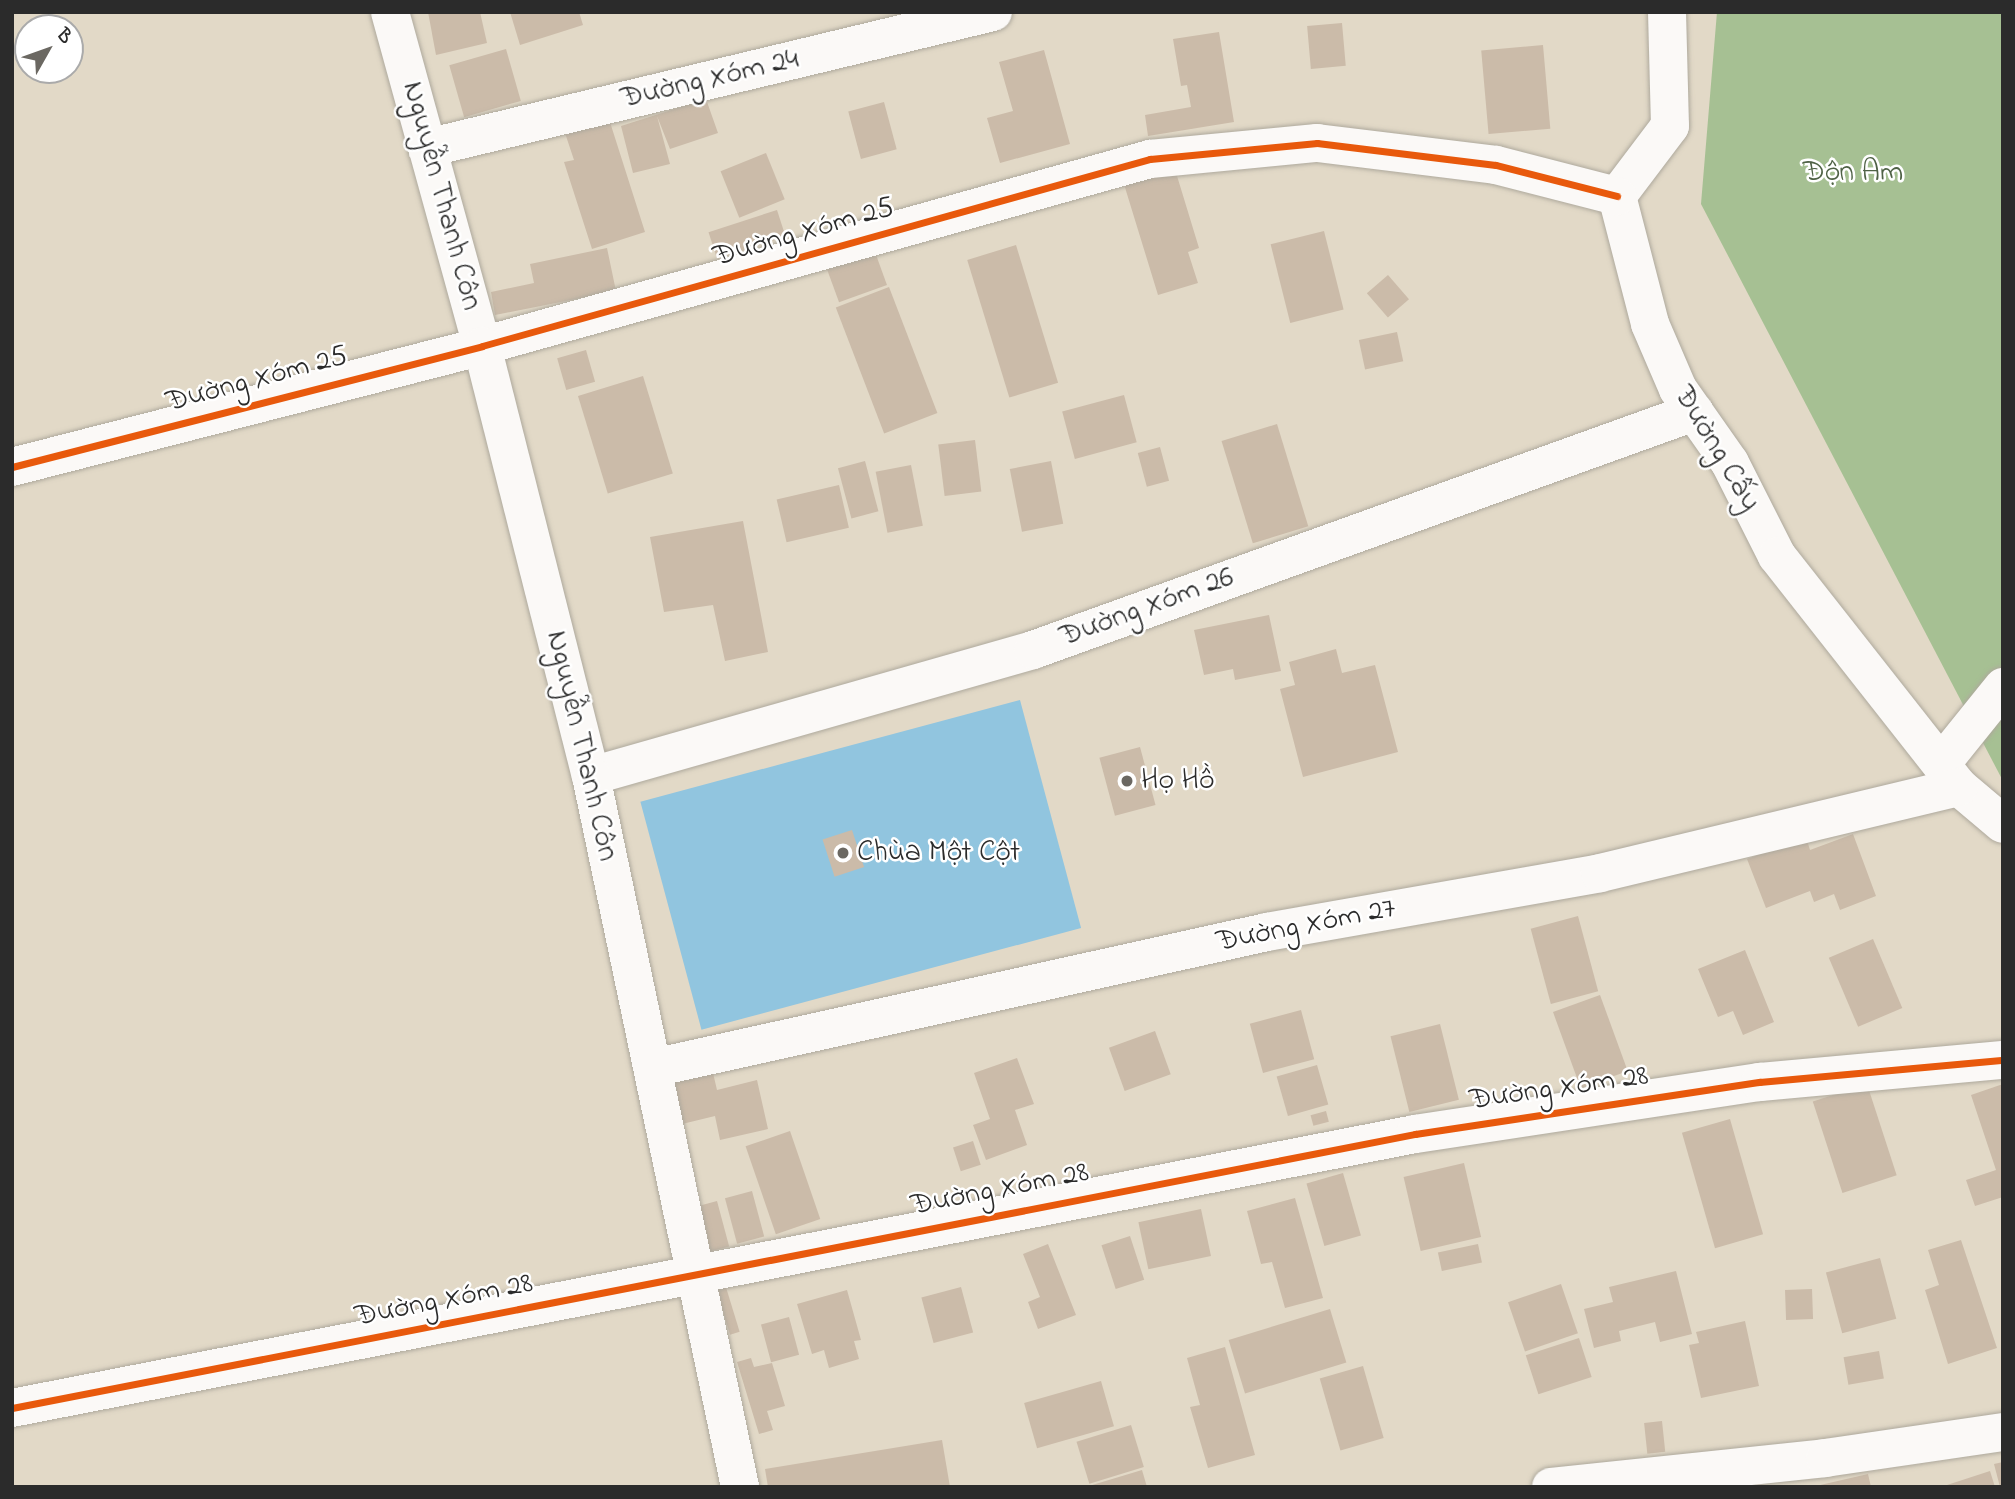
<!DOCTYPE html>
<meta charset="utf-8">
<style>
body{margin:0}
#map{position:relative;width:2015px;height:1499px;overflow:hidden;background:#e2d9c7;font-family:"Indie Flower",sans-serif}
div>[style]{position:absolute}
.forest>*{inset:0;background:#a6c093}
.water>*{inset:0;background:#91c5df;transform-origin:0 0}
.building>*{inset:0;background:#cbbba9;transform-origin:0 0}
.roads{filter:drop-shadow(0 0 2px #aea99d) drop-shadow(0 0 2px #aea99d)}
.street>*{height:38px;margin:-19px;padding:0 19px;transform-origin:19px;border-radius:19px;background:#fbf9f7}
.secondary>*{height:38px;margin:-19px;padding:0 19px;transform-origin:19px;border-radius:19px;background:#fbf9f7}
.cycleway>*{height:7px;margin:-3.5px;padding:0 3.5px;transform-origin:3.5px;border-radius:3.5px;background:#e8590c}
.dots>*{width:19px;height:19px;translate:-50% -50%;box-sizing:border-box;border:4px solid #fff;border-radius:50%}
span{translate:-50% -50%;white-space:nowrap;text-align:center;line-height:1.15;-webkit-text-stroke:5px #fff;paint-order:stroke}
.street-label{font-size:30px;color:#2b2b2b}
.park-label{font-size:30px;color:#4f6246}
.poi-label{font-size:30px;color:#2b2b2b}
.left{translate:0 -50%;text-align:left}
.frame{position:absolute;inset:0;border:14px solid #2b2b2b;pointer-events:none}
.north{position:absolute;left:14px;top:14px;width:70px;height:70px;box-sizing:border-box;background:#fff;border:2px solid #aaa;border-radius:50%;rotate:50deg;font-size:19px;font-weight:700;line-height:28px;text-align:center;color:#2b2b2b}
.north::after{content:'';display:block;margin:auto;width:24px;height:32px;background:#6b6862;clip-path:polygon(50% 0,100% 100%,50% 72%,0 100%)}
</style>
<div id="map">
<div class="forest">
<div style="clip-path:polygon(1717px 12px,2003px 12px,2003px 781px,1701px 204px)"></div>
</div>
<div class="water">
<div style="left:1020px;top:700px;width:236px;height:393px;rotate:75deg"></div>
</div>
<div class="building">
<div style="clip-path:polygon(428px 12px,480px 12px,487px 43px,436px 55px)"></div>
<div style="clip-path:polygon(510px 12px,579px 12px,583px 25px,520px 45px)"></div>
<div style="left:1342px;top:23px;width:43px;height:35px;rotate:85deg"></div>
<div style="clip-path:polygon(1219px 32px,1234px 122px,1148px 136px,1145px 115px,1191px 107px,1187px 85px,1181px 86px,1173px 39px)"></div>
<div style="left:1543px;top:45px;width:84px;height:62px;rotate:85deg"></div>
<div style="left:506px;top:49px;width:54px;height:59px;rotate:74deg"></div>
<div style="clip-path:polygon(1044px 50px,1070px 144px,1000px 163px,987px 118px,1013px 111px,999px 62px)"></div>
<div style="clip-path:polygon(706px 99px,718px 133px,670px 149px,657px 116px,670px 164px,633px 173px,621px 126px)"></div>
<div style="left:884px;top:102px;width:49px;height:37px;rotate:75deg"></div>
<div style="clip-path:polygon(609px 119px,645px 232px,592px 249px,564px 162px,574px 160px,565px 133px)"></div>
<div style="left:766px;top:153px;width:50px;height:49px;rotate:68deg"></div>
<div style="clip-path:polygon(1174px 166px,1199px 248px,1188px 252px,1198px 283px,1158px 295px,1123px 181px)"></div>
<div style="left:777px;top:210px;width:28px;height:72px;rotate:72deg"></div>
<div style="left:1324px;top:231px;width:81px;height:55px;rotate:76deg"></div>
<div style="left:1016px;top:245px;width:144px;height:51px;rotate:73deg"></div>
<div style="clip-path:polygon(607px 248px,616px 291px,495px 315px,491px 292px,534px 283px,530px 264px)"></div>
<div style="left:875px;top:252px;width:35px;height:51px;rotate:70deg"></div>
<div style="left:1388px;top:275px;width:32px;height:28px;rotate:49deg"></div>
<div style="left:889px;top:287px;width:135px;height:57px;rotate:69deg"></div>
<div style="left:1397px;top:332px;width:30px;height:39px;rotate:78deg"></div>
<div style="left:586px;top:350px;width:33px;height:30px;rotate:74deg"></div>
<div style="left:643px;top:376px;width:102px;height:68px;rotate:73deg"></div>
<div style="left:1124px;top:395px;width:49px;height:64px;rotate:75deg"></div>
<div style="left:1277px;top:424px;width:107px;height:58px;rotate:73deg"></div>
<div style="left:975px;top:440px;width:52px;height:37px;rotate:83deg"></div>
<div style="left:1160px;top:447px;width:35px;height:23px;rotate:75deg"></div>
<div style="left:865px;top:461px;width:52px;height:28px;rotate:75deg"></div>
<div style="left:1051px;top:461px;width:64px;height:42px;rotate:79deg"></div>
<div style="left:911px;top:465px;width:62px;height:36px;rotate:79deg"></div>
<div style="left:839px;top:485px;width:44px;height:64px;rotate:77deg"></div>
<div style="clip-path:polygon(743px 521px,768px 652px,725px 661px,713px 605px,664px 612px,650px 537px)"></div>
<div style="clip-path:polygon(1269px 615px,1281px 671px,1235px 680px,1233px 669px,1204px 675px,1194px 630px)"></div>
<div style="clip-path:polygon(1336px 649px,1342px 673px,1375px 665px,1398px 752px,1303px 777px,1280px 689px,1295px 685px,1289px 662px)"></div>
<div style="left:1140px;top:747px;width:60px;height:42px;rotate:75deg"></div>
<div style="left:852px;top:830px;width:39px;height:31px;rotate:72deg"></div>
<div style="clip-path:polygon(1853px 834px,1876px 896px,1840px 910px,1834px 894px,1814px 902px,1810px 891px,1766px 908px,1747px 859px,1806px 837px,1810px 850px)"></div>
<div style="left:1578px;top:916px;width:78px;height:49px;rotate:75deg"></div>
<div style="left:1873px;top:939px;width:75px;height:48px;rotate:67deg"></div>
<div style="clip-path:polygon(1745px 950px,1774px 1022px,1743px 1035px,1733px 1011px,1718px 1017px,1698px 969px)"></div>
<div style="left:1600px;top:995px;width:81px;height:50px;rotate:70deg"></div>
<div style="left:1301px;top:1010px;width:51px;height:53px;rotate:75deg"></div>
<div style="left:1440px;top:1024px;width:78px;height:51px;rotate:76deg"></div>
<div style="left:1155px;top:1031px;width:46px;height:49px;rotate:70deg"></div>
<div style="clip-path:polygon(1017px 1058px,1034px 1104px,1015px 1110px,1027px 1145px,986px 1160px,973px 1125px,990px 1119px,974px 1073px)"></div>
<div style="clip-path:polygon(710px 1060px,717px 1090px,757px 1080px,768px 1129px,720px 1140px,715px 1116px,678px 1125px,665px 1071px)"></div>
<div style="left:1317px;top:1065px;width:41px;height:42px;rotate:74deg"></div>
<div style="left:1867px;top:1084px;width:96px;height:57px;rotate:72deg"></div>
<div style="clip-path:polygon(2003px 1084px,2003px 1197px,1975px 1206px,1966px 1180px,1996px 1170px,1971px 1095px)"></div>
<div style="left:1326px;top:1111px;width:11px;height:16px;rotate:75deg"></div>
<div style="left:1730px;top:1119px;width:120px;height:50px;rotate:74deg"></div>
<div style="left:790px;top:1131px;width:93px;height:47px;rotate:71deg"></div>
<div style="left:973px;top:1141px;width:25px;height:21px;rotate:72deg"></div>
<div style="left:1464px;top:1163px;width:76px;height:62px;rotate:77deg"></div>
<div style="left:1343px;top:1173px;width:65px;height:38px;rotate:74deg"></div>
<div style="left:752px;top:1191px;width:47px;height:28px;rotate:75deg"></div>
<div style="clip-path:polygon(1295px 1198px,1323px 1298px,1285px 1308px,1272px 1262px,1261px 1264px,1247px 1211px)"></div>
<div style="left:717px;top:1201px;width:47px;height:25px;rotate:75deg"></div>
<div style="left:1201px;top:1209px;width:48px;height:64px;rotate:78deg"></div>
<div style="left:1130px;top:1236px;width:46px;height:30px;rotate:72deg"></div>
<div style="clip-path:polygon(1961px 1240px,1997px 1348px,1948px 1364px,1925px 1290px,1939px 1285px,1928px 1250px)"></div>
<div style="clip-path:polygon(1048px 1244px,1076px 1315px,1038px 1329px,1028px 1302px,1040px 1297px,1023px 1254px)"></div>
<div style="left:1478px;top:1244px;width:19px;height:41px;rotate:78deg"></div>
<div style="left:1880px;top:1258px;width:63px;height:56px;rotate:75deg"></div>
<div style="clip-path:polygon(1676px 1271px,1692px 1334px,1660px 1342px,1655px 1322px,1619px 1331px,1621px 1341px,1594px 1348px,1584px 1309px,1613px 1302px,1609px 1287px)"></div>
<div style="left:725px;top:1284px;width:50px;height:10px;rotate:73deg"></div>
<div style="left:1561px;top:1284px;width:52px;height:56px;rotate:71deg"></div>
<div style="left:961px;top:1287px;width:47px;height:41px;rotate:75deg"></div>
<div style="left:1812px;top:1289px;width:30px;height:27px;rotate:88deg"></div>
<div style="clip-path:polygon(847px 1290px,861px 1340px,854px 1341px,859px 1359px,829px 1368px,824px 1350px,812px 1354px,797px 1304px)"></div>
<div style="left:1330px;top:1309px;width:56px;height:106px;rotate:73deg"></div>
<div style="left:789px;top:1317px;width:39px;height:29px;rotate:75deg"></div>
<div style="clip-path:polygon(1745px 1321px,1759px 1386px,1701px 1398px,1689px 1345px,1699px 1343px,1696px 1332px)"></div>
<div style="left:1579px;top:1338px;width:41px;height:56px;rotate:72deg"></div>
<div style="clip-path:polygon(1225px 1347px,1255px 1455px,1208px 1468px,1190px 1407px,1200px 1405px,1187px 1358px)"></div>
<div style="left:1879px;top:1351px;width:28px;height:36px;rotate:80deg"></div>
<div style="clip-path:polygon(751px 1358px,754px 1367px,772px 1363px,785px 1406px,767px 1411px,773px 1430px,759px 1434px,737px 1362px)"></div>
<div style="left:1363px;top:1366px;width:75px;height:45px;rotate:74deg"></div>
<div style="left:1101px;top:1381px;width:47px;height:80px;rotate:74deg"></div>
<div style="left:1662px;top:1421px;width:31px;height:18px;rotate:84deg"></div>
<div style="left:1131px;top:1425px;width:44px;height:57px;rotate:73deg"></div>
<div style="clip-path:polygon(942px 1440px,950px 1487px,768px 1487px,765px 1469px)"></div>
<div style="clip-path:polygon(2003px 1462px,2003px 1487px,2000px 1487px,1994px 1464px)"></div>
<div style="clip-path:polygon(1142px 1470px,1147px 1487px,1089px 1487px,1089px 1486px)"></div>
<div style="clip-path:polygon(1990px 1471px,1995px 1487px,1948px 1487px,1947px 1485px)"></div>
<div style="clip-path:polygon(1868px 1474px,1871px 1487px,1816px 1487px,1816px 1486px)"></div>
</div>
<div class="roads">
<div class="street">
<div style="left:1667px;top:12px;width:114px;rotate:88.5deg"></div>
<div style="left:1670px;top:126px;width:88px;rotate:127.1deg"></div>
<div style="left:1617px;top:196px;width:132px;rotate:75.5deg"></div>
<div style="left:1650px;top:324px;width:71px;rotate:66.7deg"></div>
<div style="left:1678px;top:389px;width:90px;rotate:54.9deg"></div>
<div style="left:1730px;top:463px;width:104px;rotate:63.2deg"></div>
<div style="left:1777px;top:556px;width:294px;rotate:51.8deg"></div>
<div style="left:1959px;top:787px;width:57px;rotate:40.1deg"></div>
<div style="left:427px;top:148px;width:582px;rotate:-13.51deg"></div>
<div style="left:12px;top:467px;width:485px;rotate:-14.4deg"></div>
<div style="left:482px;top:346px;width:694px;rotate:-15.64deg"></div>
<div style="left:1150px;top:159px;width:168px;rotate:-5.5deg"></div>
<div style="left:1317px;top:143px;width:180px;rotate:7deg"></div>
<div style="left:1496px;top:165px;width:125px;rotate:14.4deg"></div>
<div style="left:1941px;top:764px;width:99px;rotate:-51.2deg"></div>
<div style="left:591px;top:776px;width:460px;rotate:-15.9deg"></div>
<div style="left:1033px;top:650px;width:703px;rotate:-19.8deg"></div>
<div style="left:653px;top:1068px;width:629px;rotate:-12.49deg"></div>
<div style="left:1267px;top:932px;width:338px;rotate:-10deg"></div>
<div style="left:1600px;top:873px;width:369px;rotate:-13.5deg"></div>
<div style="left:12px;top:1408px;width:1430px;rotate:-11.05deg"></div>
<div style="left:1415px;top:1134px;width:349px;rotate:-8.6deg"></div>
<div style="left:1760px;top:1082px;width:244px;rotate:-5.2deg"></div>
<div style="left:1551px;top:1487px;width:276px;rotate:-6deg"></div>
<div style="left:1825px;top:1458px;width:180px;rotate:-8.3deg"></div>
</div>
<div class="secondary">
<div style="left:390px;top:12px;width:346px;rotate:74.6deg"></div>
<div style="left:482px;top:346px;width:444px;rotate:75.8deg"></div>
<div style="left:591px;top:776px;width:726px;rotate:78.16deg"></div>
</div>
</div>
<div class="cycleway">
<div style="left:12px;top:467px;width:485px;rotate:-14.4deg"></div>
<div style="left:482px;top:346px;width:694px;rotate:-15.64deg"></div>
<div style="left:1150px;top:159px;width:168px;rotate:-5.5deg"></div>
<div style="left:1317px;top:143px;width:180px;rotate:7deg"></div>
<div style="left:1496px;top:165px;width:125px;rotate:14.4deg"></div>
<div style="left:12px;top:1408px;width:1430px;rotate:-11.05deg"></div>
<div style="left:1415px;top:1134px;width:349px;rotate:-8.6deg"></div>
<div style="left:1760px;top:1082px;width:244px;rotate:-5.2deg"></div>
</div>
<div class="dots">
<div style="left:1127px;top:781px;background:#6b6862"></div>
<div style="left:843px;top:853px;background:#6b6862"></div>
</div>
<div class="street-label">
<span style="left:710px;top:80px;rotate:-13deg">Đường Xóm 24</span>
<span style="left:441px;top:196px;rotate:75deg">Nguyễn Thanh Côn</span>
<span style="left:804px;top:233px;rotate:-16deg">Đường Xóm 25</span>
<span style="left:257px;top:380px;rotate:-15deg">Đường Xóm 25</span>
<span style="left:1716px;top:449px;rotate:59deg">Đường Cấy</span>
<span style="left:1147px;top:608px;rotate:-20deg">Đường Xóm 26</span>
<span style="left:581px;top:746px;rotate:77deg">Nguyễn Thanh Côn</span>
<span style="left:1306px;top:926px;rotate:-11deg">Đường Xóm 27</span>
<span style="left:1559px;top:1089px;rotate:-8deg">Đường Xóm 28</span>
<span style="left:1000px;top:1190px;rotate:-11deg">Đường Xóm 28</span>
<span style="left:444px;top:1301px;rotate:-11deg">Đường Xóm 28</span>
</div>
<div class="park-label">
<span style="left:1853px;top:173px">Độn Am</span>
</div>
<div class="poi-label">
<span class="left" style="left:1141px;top:781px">Họ Hồ</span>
<span class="left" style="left:857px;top:853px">Chùa Một Cột</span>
</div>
<div class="frame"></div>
<div class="north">B</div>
</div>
